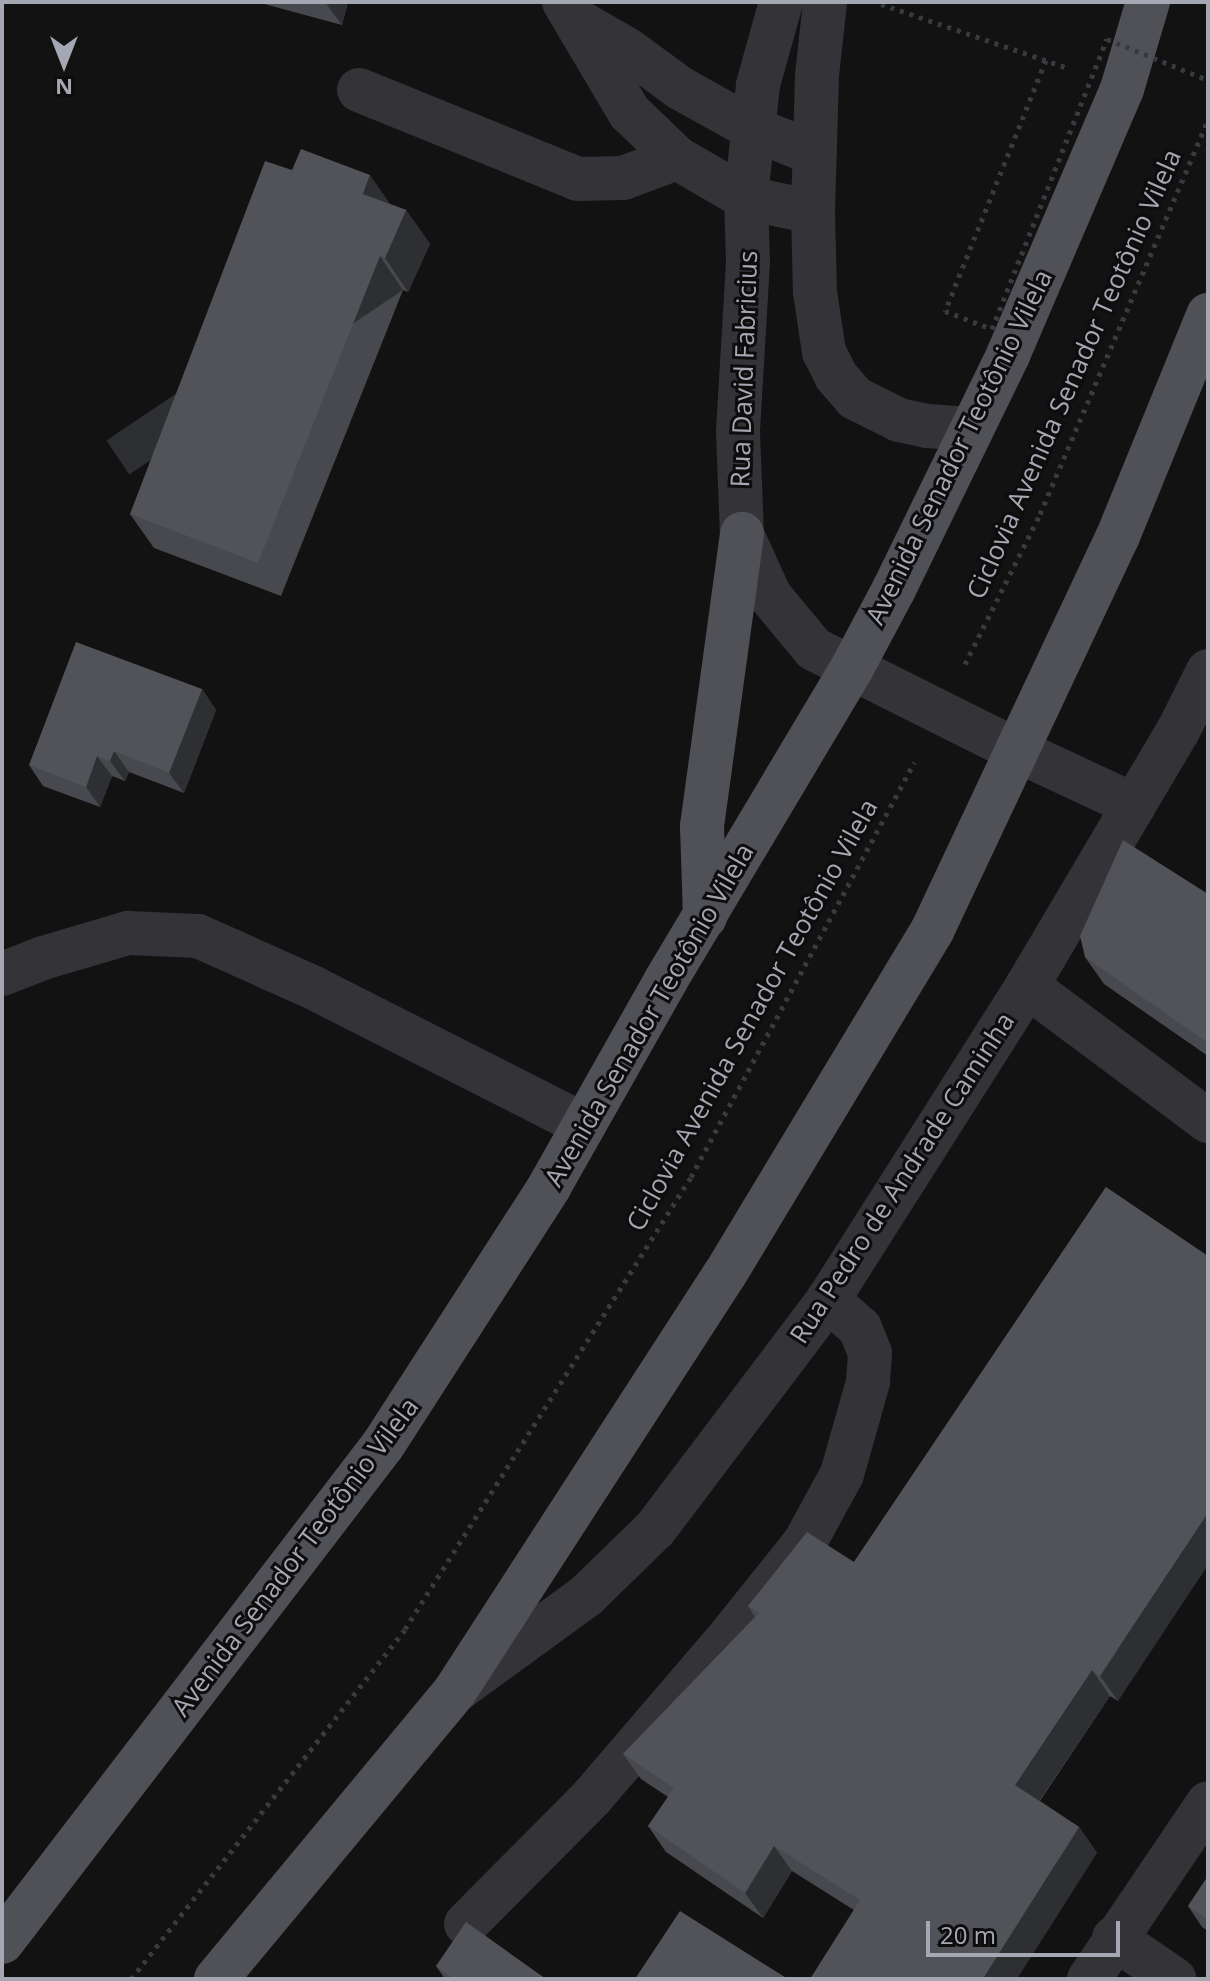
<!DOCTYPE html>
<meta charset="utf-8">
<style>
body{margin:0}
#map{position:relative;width:1210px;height:1981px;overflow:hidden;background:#121213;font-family:"Open Sans",sans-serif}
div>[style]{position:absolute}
.path>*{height:5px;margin-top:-2.5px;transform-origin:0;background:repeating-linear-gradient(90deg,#393a3f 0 4px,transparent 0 10px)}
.minor>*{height:44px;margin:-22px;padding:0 22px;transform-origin:22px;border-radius:22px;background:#333338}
.major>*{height:44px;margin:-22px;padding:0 22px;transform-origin:22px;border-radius:22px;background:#505057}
.path-bridge>*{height:5px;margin-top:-2.5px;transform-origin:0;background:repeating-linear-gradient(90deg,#393a3f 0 4px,transparent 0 10px)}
.wall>*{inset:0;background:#48494e}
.shaded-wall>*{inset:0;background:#2e2f32;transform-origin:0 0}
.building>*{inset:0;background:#525358}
span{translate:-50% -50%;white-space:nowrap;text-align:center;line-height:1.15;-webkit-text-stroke:6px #0d0d0e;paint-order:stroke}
.street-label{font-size:26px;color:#a5a7b2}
.frame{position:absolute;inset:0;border:4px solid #a5a7b2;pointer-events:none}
.north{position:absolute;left:24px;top:24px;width:80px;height:80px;-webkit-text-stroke:6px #0d0d0e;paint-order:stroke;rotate:180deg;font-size:22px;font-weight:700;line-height:32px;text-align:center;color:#a5a7b2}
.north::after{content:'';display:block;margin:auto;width:28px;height:36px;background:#a5a7b2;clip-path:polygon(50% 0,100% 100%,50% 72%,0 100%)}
.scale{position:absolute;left:926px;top:1921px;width:194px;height:36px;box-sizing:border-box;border:4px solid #a5a7b2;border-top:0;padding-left:10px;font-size:24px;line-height:28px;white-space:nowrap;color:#a5a7b2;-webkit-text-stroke:6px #0d0d0e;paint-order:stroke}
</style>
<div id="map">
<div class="path">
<div style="left:881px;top:4px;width:198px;rotate:18.9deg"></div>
<div style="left:965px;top:664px;width:168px;rotate:-63.4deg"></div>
<div style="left:1040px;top:514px;width:428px;rotate:-66.9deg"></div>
<div style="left:131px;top:1979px;width:444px;rotate:-51.9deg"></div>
<div style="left:405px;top:1629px;width:535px;rotate:-57.68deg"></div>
<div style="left:691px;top:1177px;width:471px;rotate:-61.7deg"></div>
</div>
<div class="minor">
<div style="left:564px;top:2px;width:128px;rotate:59.4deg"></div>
<div style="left:629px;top:112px;width:66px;rotate:43.8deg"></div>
<div style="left:677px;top:158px;width:80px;rotate:30.1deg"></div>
<div style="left:746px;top:198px;width:68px;rotate:11.8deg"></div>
<div style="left:781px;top:2px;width:86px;rotate:105.5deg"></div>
<div style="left:758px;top:85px;width:114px;rotate:96.1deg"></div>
<div style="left:746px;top:198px;width:64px;rotate:88.2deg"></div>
<div style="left:748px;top:262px;width:170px;rotate:93.4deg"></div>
<div style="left:738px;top:432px;width:102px;rotate:87.8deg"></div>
<div style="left:742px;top:534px;width:68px;rotate:65.7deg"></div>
<div style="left:770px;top:596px;width:69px;rotate:50.3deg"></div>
<div style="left:814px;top:649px;width:228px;rotate:26.6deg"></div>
<div style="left:1018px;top:751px;width:128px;rotate:25deg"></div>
<div style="left:825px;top:2px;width:74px;rotate:96.2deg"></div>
<div style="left:817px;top:76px;width:136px;rotate:91.7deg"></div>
<div style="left:813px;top:212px;width:80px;rotate:88.6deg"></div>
<div style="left:815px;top:292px;width:61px;rotate:81.5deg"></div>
<div style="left:824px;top:352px;width:27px;rotate:63deg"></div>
<div style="left:836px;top:376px;width:29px;rotate:49deg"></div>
<div style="left:855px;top:398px;width:49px;rotate:26.6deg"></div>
<div style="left:899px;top:420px;width:29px;rotate:12deg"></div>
<div style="left:927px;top:426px;width:45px;rotate:3.8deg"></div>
<div style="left:578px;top:21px;width:58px;rotate:30.1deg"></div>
<div style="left:628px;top:50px;width:64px;rotate:36.2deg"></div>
<div style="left:680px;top:88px;width:82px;rotate:29.1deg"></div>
<div style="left:752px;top:128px;width:68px;rotate:22.4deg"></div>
<div style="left:359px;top:90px;width:236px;rotate:22.1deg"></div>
<div style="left:578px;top:179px;width:45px;rotate:-1.3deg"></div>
<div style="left:623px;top:178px;width:58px;rotate:-20.3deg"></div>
<div style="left:2px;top:974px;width:44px;rotate:-21.3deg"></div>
<div style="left:43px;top:958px;width:89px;rotate:-16.4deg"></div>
<div style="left:128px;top:933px;width:70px;rotate:2.5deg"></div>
<div style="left:198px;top:936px;width:127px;rotate:24.1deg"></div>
<div style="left:314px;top:988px;width:303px;rotate:26.9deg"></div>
<div style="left:1027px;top:986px;width:226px;rotate:36.7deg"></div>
<div style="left:457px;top:1690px;width:160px;rotate:-36.1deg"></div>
<div style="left:586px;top:1596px;width:96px;rotate:-44.2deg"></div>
<div style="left:655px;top:1529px;width:287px;rotate:-52.9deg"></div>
<div style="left:828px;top:1300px;width:372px;rotate:-57.6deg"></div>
<div style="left:1027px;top:986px;width:296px;rotate:-59.4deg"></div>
<div style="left:1178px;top:731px;width:67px;rotate:-63.4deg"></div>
<div style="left:466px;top:1924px;width:179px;rotate:-45.2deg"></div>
<div style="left:592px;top:1797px;width:204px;rotate:-49.4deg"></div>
<div style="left:725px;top:1642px;width:128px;rotate:-51.3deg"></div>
<div style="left:805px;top:1542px;width:77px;rotate:-61.4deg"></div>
<div style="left:842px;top:1474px;width:96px;rotate:-74.2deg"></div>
<div style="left:868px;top:1382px;width:29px;rotate:-86deg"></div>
<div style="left:870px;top:1353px;width:27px;rotate:-112deg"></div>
<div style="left:860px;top:1328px;width:43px;rotate:-138.8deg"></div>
<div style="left:1114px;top:1938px;width:73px;rotate:34.3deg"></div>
<div style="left:1089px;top:1979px;width:212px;rotate:-55.9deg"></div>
</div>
<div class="major">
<div style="left:705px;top:917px;width:91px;rotate:-91.9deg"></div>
<div style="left:702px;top:826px;width:295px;rotate:-82.2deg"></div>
<div style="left:2px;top:1942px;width:626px;rotate:-52.53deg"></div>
<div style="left:383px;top:1445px;width:307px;rotate:-57.2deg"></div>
<div style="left:549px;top:1187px;width:238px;rotate:-60.5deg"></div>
<div style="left:666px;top:980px;width:363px;rotate:-59.2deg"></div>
<div style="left:852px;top:668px;width:89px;rotate:-62deg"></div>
<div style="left:894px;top:589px;width:260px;rotate:-64deg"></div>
<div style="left:1008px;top:355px;width:289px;rotate:-66.8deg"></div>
<div style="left:1122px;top:89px;width:91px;rotate:-73.4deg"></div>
<div style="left:216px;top:1979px;width:374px;rotate:-50.3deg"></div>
<div style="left:455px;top:1691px;width:497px;rotate:-57.1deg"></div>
<div style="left:725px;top:1274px;width:401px;rotate:-58.9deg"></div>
<div style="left:932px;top:931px;width:437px;rotate:-64.8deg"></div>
<div style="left:1118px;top:536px;width:239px;rotate:-67.8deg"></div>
</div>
<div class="path-bridge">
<div style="left:1046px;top:60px;width:271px;rotate:111.9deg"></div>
<div style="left:945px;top:311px;width:50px;rotate:21deg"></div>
<div style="left:992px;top:329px;width:312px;rotate:-68.4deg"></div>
<div style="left:1107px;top:39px;width:109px;rotate:22.1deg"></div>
</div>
<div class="wall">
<div style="clip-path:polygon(257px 2px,348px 2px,342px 25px)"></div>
<div style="clip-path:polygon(390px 204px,406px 210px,430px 244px,408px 292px,403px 290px,281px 596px,154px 548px,130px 514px)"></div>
<div style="clip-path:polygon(202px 689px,216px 710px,184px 793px,129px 772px,125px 781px,112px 776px,100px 807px,43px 786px,29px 765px)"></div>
<div style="clip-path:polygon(1208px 894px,1208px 1056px,1104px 984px,1085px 957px)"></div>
<div style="clip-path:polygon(1106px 1187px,1118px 1701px,1110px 1696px,1040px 1801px,1079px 1827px,1097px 1853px,854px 1910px,792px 1871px,763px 1918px,666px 1852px,648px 1826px,668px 1797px,641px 1779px,623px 1754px,755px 1617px,748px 1606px,854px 1562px)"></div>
<div style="clip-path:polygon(1208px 1876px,1208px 1931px,1202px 1927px,1188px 1906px)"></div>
<div style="clip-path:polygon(436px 1966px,546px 1979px,445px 1979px)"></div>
</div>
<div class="shaded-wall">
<div style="clip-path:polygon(328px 2px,348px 2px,342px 25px,327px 5px)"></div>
<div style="clip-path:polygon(370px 175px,393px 208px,363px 194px)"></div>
<div style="clip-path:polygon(406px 210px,430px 244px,408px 292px,385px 258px)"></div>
<div style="left:380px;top:256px;width:41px;height:330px;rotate:56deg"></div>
<div style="clip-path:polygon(202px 689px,216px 710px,184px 793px,169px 773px)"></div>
<div style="clip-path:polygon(114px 751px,129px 772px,125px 781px,110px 761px)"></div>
<div style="clip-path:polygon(97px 756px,112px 776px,100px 807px,86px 787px)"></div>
<div style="clip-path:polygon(1208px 1513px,1208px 1565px,1118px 1701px,1100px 1676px)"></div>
<div style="clip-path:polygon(1092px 1670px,1110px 1696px,1033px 1810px,1015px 1785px)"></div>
<div style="clip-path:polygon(1079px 1827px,1097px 1853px,1017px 1979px,983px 1979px)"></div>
<div style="clip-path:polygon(774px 1846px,792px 1871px,763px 1918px,745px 1893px)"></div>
</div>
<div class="building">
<div style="clip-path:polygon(301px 149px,370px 175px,363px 194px,406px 210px,385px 258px,380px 256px,258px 563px,130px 514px,265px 161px,292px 170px)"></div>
<div style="clip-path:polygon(76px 642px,202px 689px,169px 773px,114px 751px,110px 761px,97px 756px,86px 787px,29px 765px)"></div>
<div style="clip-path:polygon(1123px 840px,1208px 894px,1208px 1043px,1085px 957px,1080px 936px)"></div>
<div style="clip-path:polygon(1106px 1187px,1208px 1256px,1208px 1513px,1100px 1676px,1092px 1670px,1015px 1785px,1079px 1827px,983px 1979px,810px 1979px,860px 1900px,774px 1846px,745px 1893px,648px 1826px,674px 1788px,623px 1754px,759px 1613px,748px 1606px,807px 1532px,854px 1562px)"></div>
<div style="clip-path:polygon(1208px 1876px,1208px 1920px,1188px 1906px)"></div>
<div style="clip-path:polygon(680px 1911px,788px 1979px,635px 1979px)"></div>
<div style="clip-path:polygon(466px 1922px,546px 1979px,454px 1979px,436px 1966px)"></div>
</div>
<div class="street-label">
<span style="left:744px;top:369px;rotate:-88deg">Rua David Fabricius</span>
<span style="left:1074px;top:374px;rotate:-66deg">Ciclovia Avenida Senador Teotônio Vilela</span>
<span style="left:959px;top:447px;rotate:-64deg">Avenida Senador Teotônio Vilela</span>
<span style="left:649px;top:1015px;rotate:-60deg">Avenida Senador Teotônio Vilela</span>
<span style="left:752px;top:1015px;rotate:-61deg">Ciclovia Avenida Senador Teotônio Vilela</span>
<span style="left:902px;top:1178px;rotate:-57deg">Rua Pedro de Andrade Caminha</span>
<span style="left:295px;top:1557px;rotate:-53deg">Avenida Senador Teotônio Vilela</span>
</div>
<div class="frame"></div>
<div class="north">N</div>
<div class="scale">20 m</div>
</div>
